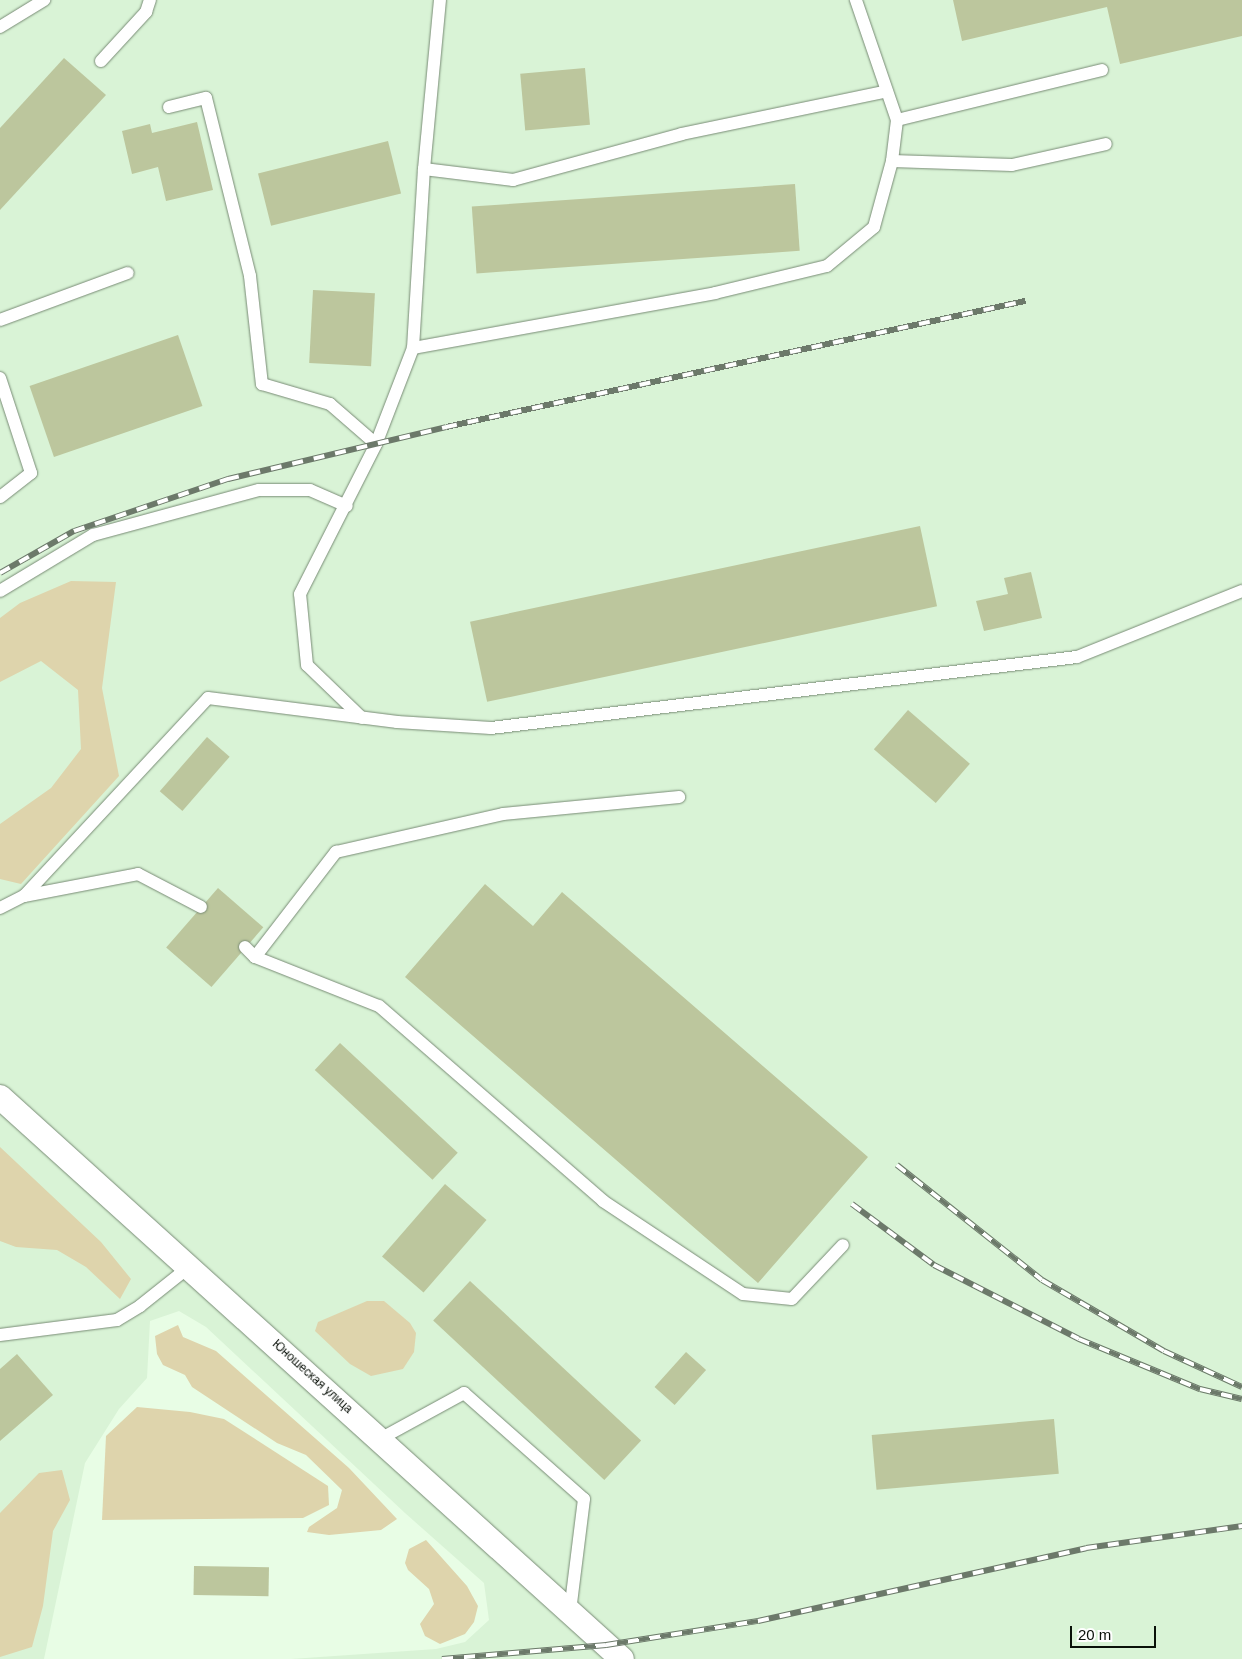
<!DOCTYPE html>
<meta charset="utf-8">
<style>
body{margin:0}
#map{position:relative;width:1242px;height:1659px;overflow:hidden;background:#e8fde5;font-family:Arial,sans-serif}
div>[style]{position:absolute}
.built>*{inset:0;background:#d9f3d6}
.green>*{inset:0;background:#ded4ac}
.building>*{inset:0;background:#bcc69d;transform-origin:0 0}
.roads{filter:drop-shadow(0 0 1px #788b75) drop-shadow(0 0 1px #788b75)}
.service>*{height:12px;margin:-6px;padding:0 6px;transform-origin:6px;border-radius:6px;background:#fff}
.minor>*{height:24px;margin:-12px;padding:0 12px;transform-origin:12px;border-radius:12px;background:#fff}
.rail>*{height:5.5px;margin-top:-2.75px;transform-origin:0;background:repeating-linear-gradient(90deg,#fff 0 11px,#6c796a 0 22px);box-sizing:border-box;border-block:1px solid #6c796a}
span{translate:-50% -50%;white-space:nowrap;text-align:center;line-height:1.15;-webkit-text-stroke:4px #fff;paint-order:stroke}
.street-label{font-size:12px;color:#0a1109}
.scale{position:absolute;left:1070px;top:1626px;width:86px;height:22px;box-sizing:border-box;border:2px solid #0a1109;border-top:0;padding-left:6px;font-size:15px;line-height:18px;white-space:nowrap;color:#0a1109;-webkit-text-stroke:4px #fff;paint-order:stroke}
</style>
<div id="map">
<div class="built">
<div style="clip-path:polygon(0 0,1242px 0,1242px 1659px,291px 1659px,436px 1649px,465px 1642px,489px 1620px,484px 1583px,405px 1513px,206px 1327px,179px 1311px,150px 1321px,147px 1378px,119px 1409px,85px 1463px,44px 1659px,0 1659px)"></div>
</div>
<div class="green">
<div style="clip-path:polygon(71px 581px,116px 582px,102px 688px,119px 776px,21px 884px,0 879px,0 824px,51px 788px,81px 749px,78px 690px,41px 661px,0 682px,0 618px,20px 603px)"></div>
<div style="clip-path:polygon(0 1147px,101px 1242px,131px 1279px,120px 1299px,86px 1267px,57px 1250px,16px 1247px,0 1241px)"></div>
<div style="clip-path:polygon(367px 1301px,384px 1301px,410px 1323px,416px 1333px,414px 1352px,403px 1369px,371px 1376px,350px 1364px,315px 1331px,318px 1322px)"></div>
<div style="clip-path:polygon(178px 1325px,183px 1337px,216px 1351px,349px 1468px,397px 1519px,381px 1530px,329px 1535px,307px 1532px,309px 1527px,337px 1508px,342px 1490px,306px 1455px,277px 1443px,192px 1387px,185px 1375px,163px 1365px,157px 1354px,155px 1336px)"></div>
<div style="clip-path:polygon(137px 1407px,190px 1412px,224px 1419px,328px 1486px,329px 1505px,303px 1518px,102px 1520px,106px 1436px)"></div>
<div style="clip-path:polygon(62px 1470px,70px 1500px,53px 1531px,43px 1606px,32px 1647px,0 1657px,0 1513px,39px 1473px)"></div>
<div style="clip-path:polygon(426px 1540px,467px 1586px,478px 1606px,474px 1622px,465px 1634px,440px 1644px,425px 1636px,420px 1624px,434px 1604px,429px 1589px,408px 1570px,405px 1563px,409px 1549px)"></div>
</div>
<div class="building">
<div style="clip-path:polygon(953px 0,1242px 0,1242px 36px,1120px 64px,1107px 7px,962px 41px)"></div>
<div style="clip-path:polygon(64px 58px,106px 95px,0 210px,0 128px)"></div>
<div style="left:585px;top:68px;width:57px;height:65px;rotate:85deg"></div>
<div style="clip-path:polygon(197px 122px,213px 190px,166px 201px,158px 167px,132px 174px,122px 131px,150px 124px,152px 133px)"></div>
<div style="left:388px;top:141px;width:54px;height:134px;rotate:76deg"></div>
<div style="left:795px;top:184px;width:67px;height:324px;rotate:86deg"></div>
<div style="left:313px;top:290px;width:62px;height:73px;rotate:3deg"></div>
<div style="left:178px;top:335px;width:75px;height:157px;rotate:71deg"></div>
<div style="left:920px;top:526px;width:82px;height:460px;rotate:78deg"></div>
<div style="clip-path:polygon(1031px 572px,1042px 618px,984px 631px,976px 601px,1008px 594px,1004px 578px)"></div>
<div style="left:908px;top:710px;width:82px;height:52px;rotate:41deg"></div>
<div style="left:207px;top:737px;width:30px;height:72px;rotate:41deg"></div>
<div style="clip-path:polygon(485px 884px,533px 926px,562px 892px,868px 1157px,758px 1283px,405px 977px)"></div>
<div style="left:218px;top:888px;width:60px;height:79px;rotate:41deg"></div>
<div style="left:340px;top:1043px;width:161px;height:37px;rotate:43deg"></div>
<div style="left:445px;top:1184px;width:55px;height:96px;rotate:41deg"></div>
<div style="left:470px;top:1281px;width:234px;height:54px;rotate:43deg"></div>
<div style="left:686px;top:1352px;width:27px;height:47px;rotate:42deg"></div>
<div style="clip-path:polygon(17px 1354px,53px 1395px,0 1441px,0 1369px)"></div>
<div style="left:1054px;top:1419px;width:55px;height:183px;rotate:85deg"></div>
<div style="left:194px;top:1566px;width:75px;height:29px;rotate:1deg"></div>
</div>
<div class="roads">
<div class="service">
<div style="left:0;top:27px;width:52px;rotate:-31.5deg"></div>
<div style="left:101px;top:61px;width:67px;rotate:-47.4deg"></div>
<div style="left:146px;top:12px;width:13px;rotate:-72deg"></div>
<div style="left:169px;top:107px;width:38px;rotate:-14deg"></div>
<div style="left:206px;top:98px;width:183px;rotate:76.1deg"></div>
<div style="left:250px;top:276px;width:109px;rotate:83.7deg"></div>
<div style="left:262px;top:384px;width:71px;rotate:16.4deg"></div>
<div style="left:330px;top:404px;width:61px;rotate:41deg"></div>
<div style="left:897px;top:120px;width:211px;rotate:-13.7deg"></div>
<div style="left:892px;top:161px;width:120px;rotate:1.9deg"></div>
<div style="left:1012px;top:165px;width:96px;rotate:-12.6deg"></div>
<div style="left:424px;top:169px;width:90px;rotate:7deg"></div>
<div style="left:513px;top:180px;width:175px;rotate:-15.2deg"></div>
<div style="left:682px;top:134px;width:209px;rotate:-11.8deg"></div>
<div style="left:0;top:320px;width:136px;rotate:-20.2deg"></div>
<div style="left:413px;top:348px;width:307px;rotate:-10.3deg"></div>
<div style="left:715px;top:293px;width:115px;rotate:-13.6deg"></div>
<div style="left:827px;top:266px;width:61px;rotate:-39.7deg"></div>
<div style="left:874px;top:227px;width:68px;rotate:-74.7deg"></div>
<div style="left:892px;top:161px;width:41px;rotate:-83deg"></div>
<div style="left:897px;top:120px;width:127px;rotate:-108.9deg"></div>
<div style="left:0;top:378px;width:100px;rotate:71.9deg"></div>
<div style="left:31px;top:473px;width:39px;rotate:142deg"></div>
<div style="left:0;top:591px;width:109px;rotate:-31.1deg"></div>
<div style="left:93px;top:535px;width:172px;rotate:-15.2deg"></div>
<div style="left:259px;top:490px;width:51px"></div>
<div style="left:310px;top:490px;width:40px;rotate:23.4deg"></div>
<div style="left:362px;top:718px;width:76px;rotate:-136.1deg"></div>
<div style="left:307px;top:665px;width:71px;rotate:-95.6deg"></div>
<div style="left:300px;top:594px;width:168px;rotate:-63.1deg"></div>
<div style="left:376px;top:444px;width:103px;rotate:-68.9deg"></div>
<div style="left:413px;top:348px;width:179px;rotate:-86.5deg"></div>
<div style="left:424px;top:169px;width:170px;rotate:-84.6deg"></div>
<div style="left:24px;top:896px;width:116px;rotate:-10.9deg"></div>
<div style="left:138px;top:874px;width:71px;rotate:27.6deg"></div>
<div style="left:0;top:908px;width:27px;rotate:-27deg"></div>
<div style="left:24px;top:896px;width:270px;rotate:-47.1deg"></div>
<div style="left:208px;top:698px;width:191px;rotate:7.2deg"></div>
<div style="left:397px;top:722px;width:94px;rotate:3.7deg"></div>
<div style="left:491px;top:728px;width:590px;rotate:-6.91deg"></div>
<div style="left:1077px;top:657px;width:178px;rotate:-21.8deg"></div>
<div style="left:245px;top:947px;width:14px;rotate:45deg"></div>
<div style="left:255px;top:957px;width:133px;rotate:21.6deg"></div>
<div style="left:379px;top:1006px;width:297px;rotate:41deg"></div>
<div style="left:603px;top:1201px;width:168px;rotate:33.6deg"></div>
<div style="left:743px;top:1294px;width:49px;rotate:5.8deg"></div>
<div style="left:792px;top:1299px;width:74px;rotate:-46.6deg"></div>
<div style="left:255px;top:957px;width:133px;rotate:-52.4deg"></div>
<div style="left:336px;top:852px;width:171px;rotate:-12.8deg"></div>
<div style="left:503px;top:814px;width:177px;rotate:-5.5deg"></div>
<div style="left:0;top:1335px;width:118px;rotate:-7.3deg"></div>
<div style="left:117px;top:1320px;width:27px;rotate:-31deg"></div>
<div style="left:140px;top:1306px;width:63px;rotate:-38.5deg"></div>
<div style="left:380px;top:1439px;width:96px;rotate:-28.7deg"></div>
<div style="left:464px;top:1393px;width:160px;rotate:41.5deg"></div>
<div style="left:584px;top:1499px;width:113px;rotate:97.1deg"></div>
</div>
<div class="minor">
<div style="left:0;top:1097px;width:838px;rotate:42.1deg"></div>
</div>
</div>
<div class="rail">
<div style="left:0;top:573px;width:85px;rotate:-29.6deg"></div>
<div style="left:74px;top:531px;width:163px;rotate:-18.7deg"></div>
<div style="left:228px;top:479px;width:224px;rotate:-13.4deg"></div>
<div style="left:446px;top:427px;width:593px;rotate:-12.28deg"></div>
<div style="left:897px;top:1165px;width:185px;rotate:38.4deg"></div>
<div style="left:1042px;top:1280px;width:141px;rotate:30.2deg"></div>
<div style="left:1164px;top:1351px;width:86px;rotate:24.8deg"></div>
<div style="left:852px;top:1204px;width:102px;rotate:36.6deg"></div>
<div style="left:934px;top:1265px;width:163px;rotate:27deg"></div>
<div style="left:1079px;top:1339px;width:131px;rotate:22.5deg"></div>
<div style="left:1200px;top:1389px;width:43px;rotate:13.4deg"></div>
<div style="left:442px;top:1659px;width:165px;rotate:-4.9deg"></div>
<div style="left:606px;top:1645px;width:154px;rotate:-9deg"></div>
<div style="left:758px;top:1621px;width:336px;rotate:-12.5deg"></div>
<div style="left:1086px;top:1548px;width:158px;rotate:-8deg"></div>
</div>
<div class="street-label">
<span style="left:312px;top:1377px;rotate:42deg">Юношеская улица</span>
</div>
<div class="scale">20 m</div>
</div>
